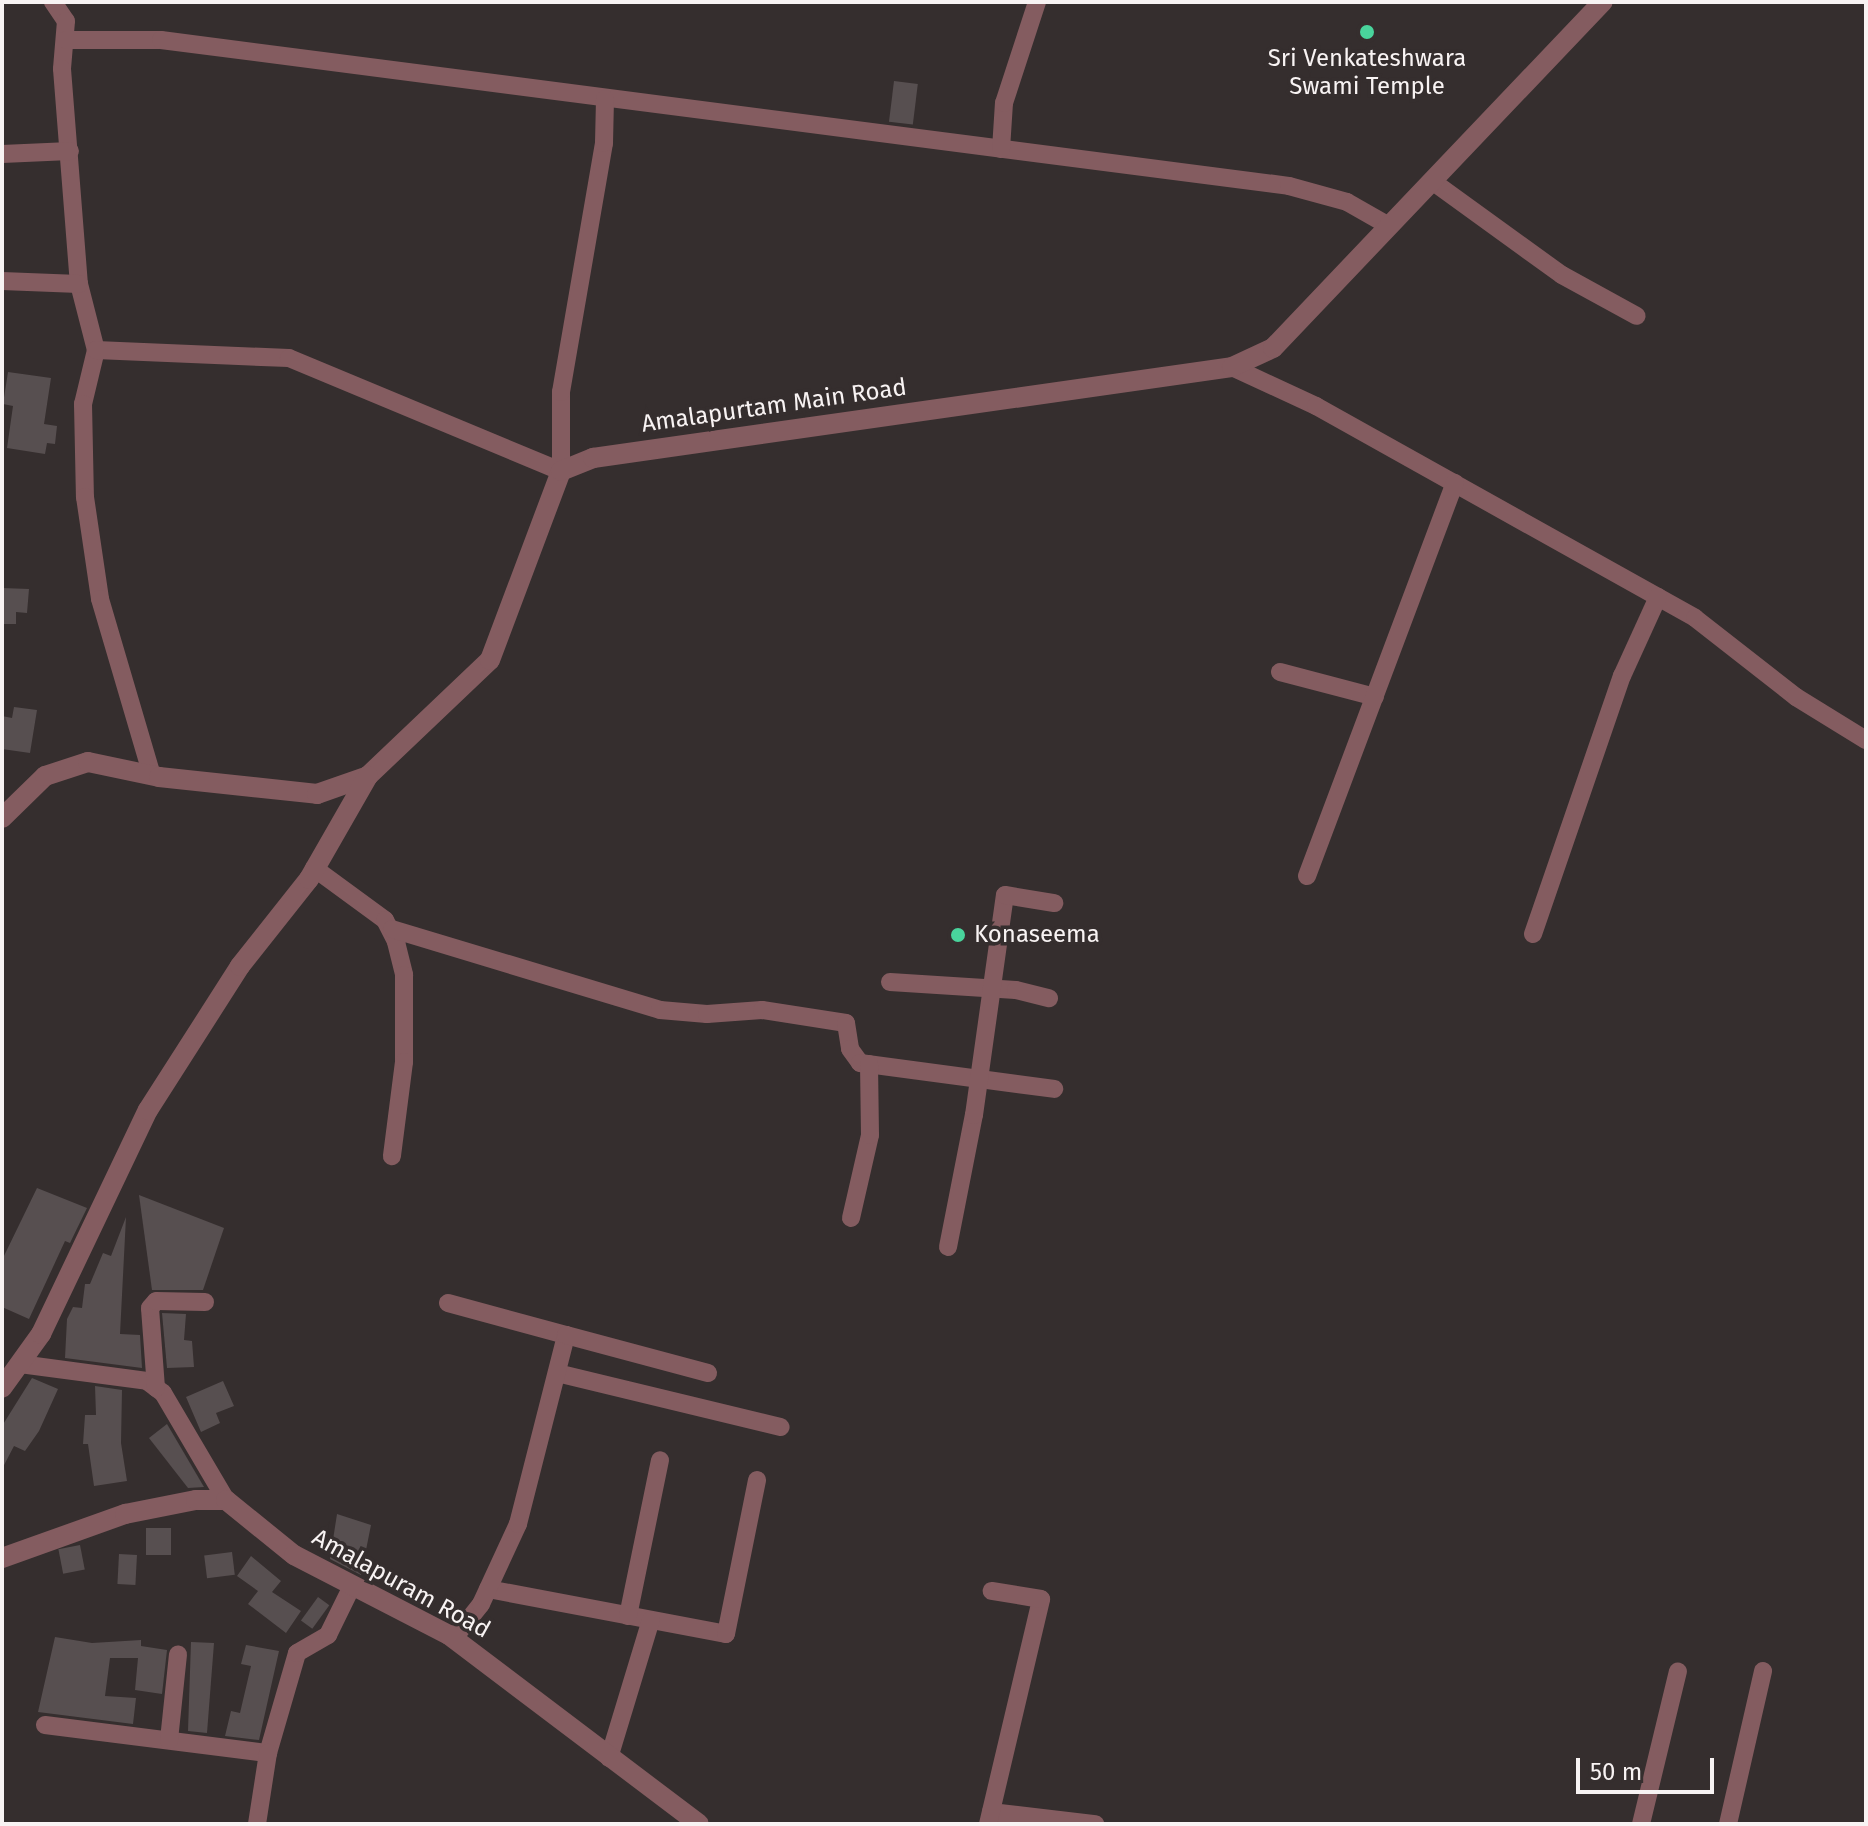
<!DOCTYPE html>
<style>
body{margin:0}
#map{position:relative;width:1868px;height:1826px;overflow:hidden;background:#352e2e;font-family:"Fira Sans",sans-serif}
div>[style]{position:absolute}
.building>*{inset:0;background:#574f50;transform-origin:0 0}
.minor>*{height:18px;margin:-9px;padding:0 9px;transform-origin:9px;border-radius:9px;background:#845c60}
.tertiary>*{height:20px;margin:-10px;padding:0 10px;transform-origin:10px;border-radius:10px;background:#845c60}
.dots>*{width:22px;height:22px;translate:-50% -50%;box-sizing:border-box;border:4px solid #352e2e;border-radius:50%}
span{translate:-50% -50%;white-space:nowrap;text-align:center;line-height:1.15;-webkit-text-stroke:7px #352e2e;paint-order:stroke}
.poi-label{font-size:24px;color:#f8f3f3}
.left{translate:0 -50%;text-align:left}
.street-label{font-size:24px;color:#f8f3f3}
.frame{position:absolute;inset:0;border:4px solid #f8f3f3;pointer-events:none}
.scale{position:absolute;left:1576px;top:1758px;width:138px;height:36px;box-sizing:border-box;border:4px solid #f8f3f3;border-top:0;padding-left:10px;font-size:24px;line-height:28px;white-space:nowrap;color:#f8f3f3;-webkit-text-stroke:6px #352e2e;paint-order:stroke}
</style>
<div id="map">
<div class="building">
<div style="left:894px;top:81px;width:24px;height:41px;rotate:7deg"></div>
<div style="clip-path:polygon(8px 372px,51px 378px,44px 424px,57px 426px,55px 444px,47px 443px,45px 454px,7px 448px,13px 406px,3px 404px)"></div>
<div style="clip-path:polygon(2px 588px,29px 589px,27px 613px,16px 612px,16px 624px,2px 624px)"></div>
<div style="clip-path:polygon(14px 707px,37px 710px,30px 753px,2px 749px,2px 716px,12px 718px)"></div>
<div style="clip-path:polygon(37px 1188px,87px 1208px,70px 1243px,65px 1241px,29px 1319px,2px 1307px,2px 1260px)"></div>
<div style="clip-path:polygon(139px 1195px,224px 1228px,203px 1290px,152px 1290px)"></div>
<div style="clip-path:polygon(126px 1217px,120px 1334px,140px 1335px,142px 1368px,65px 1358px,67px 1319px,73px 1307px,82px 1308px,85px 1284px,90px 1284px,103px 1253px,111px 1256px)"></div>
<div style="clip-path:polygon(162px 1313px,186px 1314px,184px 1340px,192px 1341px,194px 1367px,167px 1368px)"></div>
<div style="clip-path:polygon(32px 1378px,58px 1389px,39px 1431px,25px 1451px,14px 1446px,2px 1469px,2px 1426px)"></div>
<div style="clip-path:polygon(223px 1381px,234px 1406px,216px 1413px,220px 1423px,201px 1432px,186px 1397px)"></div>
<div style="clip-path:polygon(95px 1386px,122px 1390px,121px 1443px,127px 1481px,94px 1486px,88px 1444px,83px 1444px,85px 1415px,96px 1415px)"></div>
<div style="clip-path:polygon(167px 1424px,204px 1487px,188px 1488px,149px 1438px)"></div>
<div style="clip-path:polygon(337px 1514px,371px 1525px,361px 1575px,330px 1559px)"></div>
<div style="left:146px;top:1528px;width:25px;height:27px"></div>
<div style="left:80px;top:1545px;width:25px;height:22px;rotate:79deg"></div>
<div style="left:232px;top:1552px;width:23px;height:28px;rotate:83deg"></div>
<div style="left:119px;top:1554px;width:18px;height:30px;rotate:3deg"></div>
<div style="clip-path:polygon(251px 1556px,281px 1581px,272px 1592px,301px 1611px,286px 1633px,248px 1604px,258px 1591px,237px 1576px)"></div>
<div style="left:318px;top:1597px;width:14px;height:29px;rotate:36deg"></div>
<div style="clip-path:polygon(55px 1637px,92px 1643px,141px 1640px,141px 1646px,167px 1650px,162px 1694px,135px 1690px,138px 1658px,110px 1658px,105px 1696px,136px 1698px,133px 1724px,38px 1712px)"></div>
<div style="clip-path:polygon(191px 1642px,214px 1643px,207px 1733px,188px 1731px)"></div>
<div style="clip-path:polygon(246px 1645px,279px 1651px,259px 1740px,225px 1736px,231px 1711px,240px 1713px,251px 1666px,241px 1664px)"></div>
</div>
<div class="minor">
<div style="left:53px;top:2px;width:23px;rotate:56deg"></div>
<div style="left:66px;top:21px;width:48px;rotate:94.8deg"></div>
<div style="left:62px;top:69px;width:216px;rotate:85.5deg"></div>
<div style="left:79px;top:284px;width:68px;rotate:75.6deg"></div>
<div style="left:96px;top:350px;width:56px;rotate:103.5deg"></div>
<div style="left:83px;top:404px;width:93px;rotate:88.8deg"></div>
<div style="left:85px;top:497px;width:103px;rotate:81.6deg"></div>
<div style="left:100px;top:599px;width:184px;rotate:73.6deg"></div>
<div style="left:66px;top:40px;width:95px"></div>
<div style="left:161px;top:40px;width:1137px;rotate:7.37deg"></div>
<div style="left:1289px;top:186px;width:60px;rotate:15.4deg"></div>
<div style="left:1347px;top:202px;width:48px;rotate:29.7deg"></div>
<div style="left:1001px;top:149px;width:46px;rotate:-86.3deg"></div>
<div style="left:1004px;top:103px;width:106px;rotate:-71.9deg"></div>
<div style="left:2px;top:154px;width:68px;rotate:-2.5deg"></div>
<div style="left:1432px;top:181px;width:160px;rotate:35.9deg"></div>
<div style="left:1562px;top:275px;width:85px;rotate:28.7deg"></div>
<div style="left:2px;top:281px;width:77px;rotate:2.2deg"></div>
<div style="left:96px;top:350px;width:193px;rotate:2.4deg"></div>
<div style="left:289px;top:358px;width:295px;rotate:22.6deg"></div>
<div style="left:561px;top:471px;width:79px;rotate:-90deg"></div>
<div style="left:561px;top:392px;width:253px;rotate:-80.2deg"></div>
<div style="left:604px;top:143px;width:44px;rotate:-88.7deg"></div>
<div style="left:1232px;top:367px;width:93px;rotate:24.9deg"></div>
<div style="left:1316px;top:406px;width:434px;rotate:29.2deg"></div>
<div style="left:1695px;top:618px;width:128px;rotate:38deg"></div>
<div style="left:1796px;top:697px;width:82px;rotate:31.6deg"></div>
<div style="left:1280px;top:672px;width:98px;rotate:14.7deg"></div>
<div style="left:314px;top:868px;width:88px;rotate:36.2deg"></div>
<div style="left:385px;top:920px;width:25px;rotate:63deg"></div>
<div style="left:396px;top:942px;width:34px;rotate:76deg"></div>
<div style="left:404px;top:975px;width:87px;rotate:90deg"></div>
<div style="left:404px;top:1062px;width:95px;rotate:97.3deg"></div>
<div style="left:1307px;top:876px;width:420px;rotate:-69.4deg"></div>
<div style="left:392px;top:929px;width:280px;rotate:16.8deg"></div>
<div style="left:660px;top:1010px;width:47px;rotate:4.9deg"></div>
<div style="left:707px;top:1014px;width:55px;rotate:-4.2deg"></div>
<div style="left:762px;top:1010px;width:85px;rotate:8.8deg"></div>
<div style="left:846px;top:1023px;width:26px;rotate:81deg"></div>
<div style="left:850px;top:1049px;width:17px;rotate:54deg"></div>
<div style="left:860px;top:1063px;width:196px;rotate:7.6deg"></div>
<div style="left:1533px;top:934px;width:273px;rotate:-71deg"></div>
<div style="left:1622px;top:676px;width:87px;rotate:-65.5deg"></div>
<div style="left:890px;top:982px;width:126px;rotate:3.6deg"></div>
<div style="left:1016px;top:990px;width:34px;rotate:14deg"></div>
<div style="left:851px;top:1218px;width:85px;rotate:-77.1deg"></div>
<div style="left:870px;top:1135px;width:71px;rotate:-90.8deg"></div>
<div style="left:948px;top:1247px;width:135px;rotate:-78.9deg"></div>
<div style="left:974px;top:1115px;width:222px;rotate:-82deg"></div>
<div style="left:1005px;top:895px;width:50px;rotate:9.3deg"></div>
<div style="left:448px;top:1303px;width:122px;rotate:15.2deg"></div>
<div style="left:20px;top:1364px;width:128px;rotate:7.6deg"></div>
<div style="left:147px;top:1381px;width:20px;rotate:37deg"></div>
<div style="left:163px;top:1393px;width:124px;rotate:59.5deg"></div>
<div style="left:557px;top:1373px;width:230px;rotate:13.6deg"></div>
<div style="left:156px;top:1388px;width:80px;rotate:-94.3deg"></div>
<div style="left:150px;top:1308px;width:9px;rotate:-49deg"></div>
<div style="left:156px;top:1301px;width:49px;rotate:1.2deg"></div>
<div style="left:488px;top:1589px;width:242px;rotate:10.7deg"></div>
<div style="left:726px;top:1634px;width:157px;rotate:-78.6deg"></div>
<div style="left:628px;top:1616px;width:159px;rotate:-78.4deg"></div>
<div style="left:454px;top:1638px;width:43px;rotate:-51.5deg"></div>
<div style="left:481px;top:1604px;width:88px;rotate:-65.2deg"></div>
<div style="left:518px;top:1524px;width:195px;rotate:-75.7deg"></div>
<div style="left:566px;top:1335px;width:147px;rotate:15deg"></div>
<div style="left:45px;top:1725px;width:225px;rotate:7.2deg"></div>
<div style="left:268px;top:1753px;width:104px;rotate:-73.8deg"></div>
<div style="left:297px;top:1653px;width:36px;rotate:-30deg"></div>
<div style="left:328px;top:1635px;width:55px;rotate:-63.9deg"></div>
<div style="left:169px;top:1740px;width:86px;rotate:-84deg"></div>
<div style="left:609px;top:1758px;width:144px;rotate:-73.1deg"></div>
<div style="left:991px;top:1812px;width:105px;rotate:6.6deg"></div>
<div style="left:257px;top:1824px;width:72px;rotate:-81.2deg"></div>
<div style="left:988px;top:1824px;width:231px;rotate:-76.7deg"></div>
<div style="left:1041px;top:1599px;width:50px;rotate:-170.7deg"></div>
<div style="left:1641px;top:1824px;width:157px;rotate:-76.4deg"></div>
<div style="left:1728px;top:1824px;width:157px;rotate:-77.1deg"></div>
</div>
<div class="tertiary">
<div style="left:2px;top:818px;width:60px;rotate:-44.3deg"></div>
<div style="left:45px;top:776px;width:45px;rotate:-18deg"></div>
<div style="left:88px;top:762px;width:73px;rotate:11.9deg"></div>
<div style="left:159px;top:777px;width:159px;rotate:6.1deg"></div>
<div style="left:317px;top:794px;width:54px;rotate:-19.4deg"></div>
<div style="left:368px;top:776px;width:168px;rotate:-43.6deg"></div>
<div style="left:490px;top:660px;width:202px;rotate:-69.4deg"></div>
<div style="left:561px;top:471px;width:35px;rotate:-22deg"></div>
<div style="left:593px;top:458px;width:645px;rotate:-8.1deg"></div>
<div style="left:1232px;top:367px;width:45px;rotate:-24.9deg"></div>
<div style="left:1273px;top:348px;width:478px;rotate:-46.4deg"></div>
<div style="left:2px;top:1388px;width:67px;rotate:-54.2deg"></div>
<div style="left:41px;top:1334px;width:248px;rotate:-64.5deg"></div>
<div style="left:148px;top:1110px;width:171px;rotate:-57.4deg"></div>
<div style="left:240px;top:966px;width:111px;rotate:-51.6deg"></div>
<div style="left:309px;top:879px;width:119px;rotate:-60.2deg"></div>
<div style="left:2px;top:1558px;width:131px;rotate:-19.7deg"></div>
<div style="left:125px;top:1514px;width:72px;rotate:-11.2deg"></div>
<div style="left:196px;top:1500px;width:30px"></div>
<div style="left:226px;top:1500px;width:87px;rotate:39deg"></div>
<div style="left:294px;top:1555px;width:174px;rotate:27.3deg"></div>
<div style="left:449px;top:1635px;width:313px;rotate:37.1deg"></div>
</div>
<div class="dots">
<div style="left:1367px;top:32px;background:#49d49c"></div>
<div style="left:958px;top:935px;background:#49d49c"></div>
</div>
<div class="poi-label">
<span style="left:1367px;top:73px">Sri Venkateshwara<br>Swami Temple</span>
<span class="left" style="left:974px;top:935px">Konaseema</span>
</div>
<div class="street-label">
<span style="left:774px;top:406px;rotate:-8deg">Amalapurtam Main Road</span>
<span style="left:401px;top:1584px;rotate:29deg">Amalapuram Road</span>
</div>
<div class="frame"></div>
<div class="scale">50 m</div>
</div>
